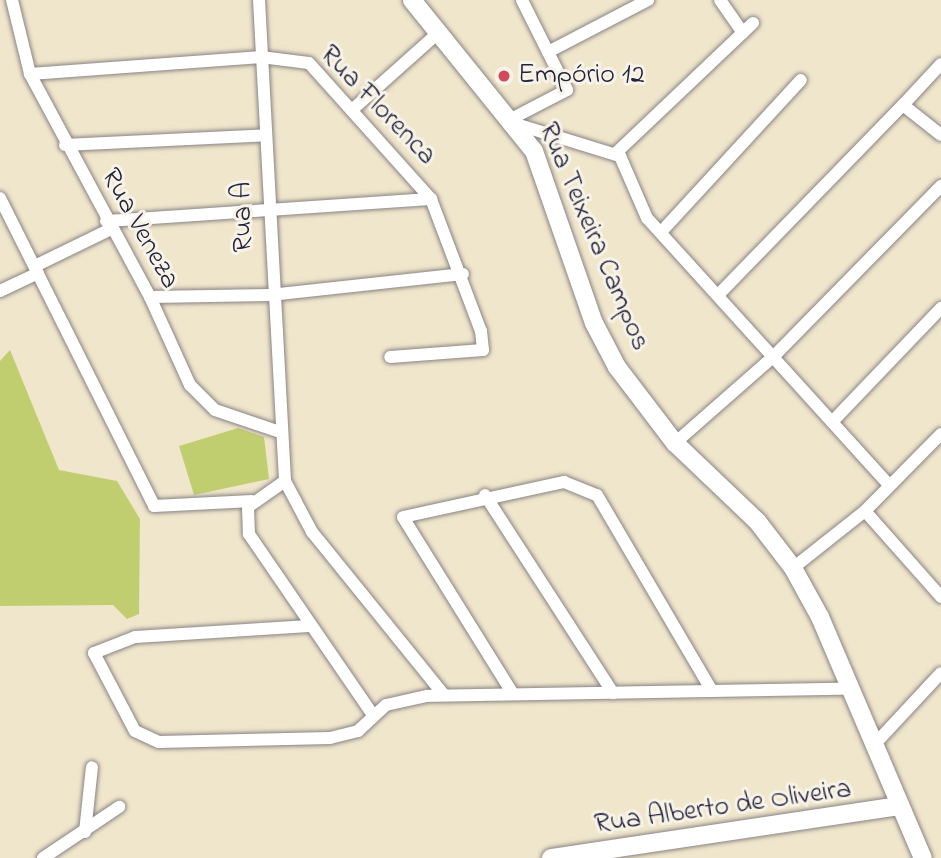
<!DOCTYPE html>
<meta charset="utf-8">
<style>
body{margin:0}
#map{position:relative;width:941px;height:858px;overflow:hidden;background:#f0e6cc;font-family:"Indie Flower",sans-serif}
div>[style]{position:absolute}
.green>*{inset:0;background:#c1ce70}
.roads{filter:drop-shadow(0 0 2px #898484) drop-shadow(0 0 2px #898484)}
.street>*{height:12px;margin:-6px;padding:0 6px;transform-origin:6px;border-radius:6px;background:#fff}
.secondary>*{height:18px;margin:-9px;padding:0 9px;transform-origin:9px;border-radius:9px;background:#fff}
.dots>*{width:19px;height:19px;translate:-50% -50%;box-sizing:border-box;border:4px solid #f7f3e8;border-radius:50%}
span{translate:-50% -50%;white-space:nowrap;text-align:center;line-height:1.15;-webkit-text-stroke:6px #f7f3e8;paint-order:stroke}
.poi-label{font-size:28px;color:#22223b}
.left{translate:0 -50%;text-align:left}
.street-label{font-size:28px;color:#22223b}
</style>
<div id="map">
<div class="green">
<div style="clip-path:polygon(10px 350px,59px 470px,117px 481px,140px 519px,139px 614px,127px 619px,113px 605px,0 606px,0 361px)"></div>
<div style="clip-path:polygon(238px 428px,264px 437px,269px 479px,194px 495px,179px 446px)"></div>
</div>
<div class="roads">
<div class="street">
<div style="left:12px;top:0;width:76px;rotate:76.3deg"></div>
<div style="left:30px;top:74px;width:253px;rotate:61.7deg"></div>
<div style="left:150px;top:297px;width:97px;rotate:65.6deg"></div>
<div style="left:190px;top:385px;width:35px;rotate:45deg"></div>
<div style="left:215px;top:410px;width:69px;rotate:18.7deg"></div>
<div style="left:259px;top:0;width:482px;rotate:86.9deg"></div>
<div style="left:285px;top:481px;width:58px;rotate:62.1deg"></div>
<div style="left:312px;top:532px;width:210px;rotate:51deg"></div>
<div style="left:720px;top:0;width:40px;rotate:55.1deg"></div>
<div style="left:548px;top:52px;width:113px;rotate:-27.5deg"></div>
<div style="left:30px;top:74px;width:232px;rotate:-4.2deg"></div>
<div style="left:261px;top:57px;width:48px;rotate:7.1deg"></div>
<div style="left:309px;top:63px;width:183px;rotate:48.1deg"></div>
<div style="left:431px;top:199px;width:141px;rotate:69.3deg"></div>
<div style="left:481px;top:331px;width:19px;rotate:84deg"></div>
<div style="left:483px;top:350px;width:93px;rotate:175.7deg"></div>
<div style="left:903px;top:105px;width:56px;rotate:-47.2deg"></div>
<div style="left:353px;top:109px;width:114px;rotate:-41.8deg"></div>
<div style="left:513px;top:118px;width:61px;rotate:-27.4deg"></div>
<div style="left:567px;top:90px;width:101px;rotate:-116.6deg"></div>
<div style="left:519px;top:125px;width:106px;rotate:17.1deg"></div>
<div style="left:620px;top:156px;width:68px;rotate:66.5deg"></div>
<div style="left:647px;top:218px;width:360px;rotate:47.8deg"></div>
<div style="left:65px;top:145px;width:201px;rotate:-2.8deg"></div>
<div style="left:616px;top:153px;width:189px;rotate:-43.5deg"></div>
<div style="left:0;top:198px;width:344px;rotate:63.4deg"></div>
<div style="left:154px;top:506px;width:98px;rotate:-2.9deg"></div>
<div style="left:106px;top:221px;width:326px;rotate:-3.9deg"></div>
<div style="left:662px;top:231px;width:205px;rotate:-47.4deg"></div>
<div style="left:35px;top:266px;width:85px;rotate:-26deg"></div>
<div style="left:0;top:291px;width:42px;rotate:-25.3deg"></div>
<div style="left:720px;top:293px;width:262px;rotate:-45.8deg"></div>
<div style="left:903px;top:105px;width:48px;rotate:38.3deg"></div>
<div style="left:150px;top:297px;width:120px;rotate:-1deg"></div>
<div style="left:270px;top:295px;width:194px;rotate:-6.2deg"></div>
<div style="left:832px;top:422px;width:158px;rotate:-46.3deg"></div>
<div style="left:675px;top:443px;width:130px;rotate:-41.3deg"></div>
<div style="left:773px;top:357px;width:240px;rotate:-45.5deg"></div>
<div style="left:285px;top:481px;width:45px;rotate:144.9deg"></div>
<div style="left:248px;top:507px;width:27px;rotate:88deg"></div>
<div style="left:249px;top:534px;width:219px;rotate:55.6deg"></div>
<div style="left:485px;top:495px;width:236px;rotate:57.1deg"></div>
<div style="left:865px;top:511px;width:115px;rotate:48.5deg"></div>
<div style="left:793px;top:568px;width:92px;rotate:-38.4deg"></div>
<div style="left:865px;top:511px;width:108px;rotate:-45.4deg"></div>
<div style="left:309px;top:626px;width:174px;rotate:176.4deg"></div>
<div style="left:135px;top:637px;width:44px;rotate:158.7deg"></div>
<div style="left:94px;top:653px;width:88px;rotate:62.3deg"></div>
<div style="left:135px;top:731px;width:26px;rotate:25deg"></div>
<div style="left:159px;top:742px;width:171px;rotate:-1.3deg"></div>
<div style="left:330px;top:738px;width:29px;rotate:-14deg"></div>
<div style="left:358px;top:731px;width:38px;rotate:-43deg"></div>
<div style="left:386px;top:705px;width:42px;rotate:-12.4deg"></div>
<div style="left:427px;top:696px;width:422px;rotate:-1deg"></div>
<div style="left:513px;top:694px;width:208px;rotate:-121.9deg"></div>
<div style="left:403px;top:517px;width:165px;rotate:-12.3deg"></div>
<div style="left:564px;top:482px;width:35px;rotate:22deg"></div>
<div style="left:597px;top:495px;width:227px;rotate:59.6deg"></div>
<div style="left:874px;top:745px;width:98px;rotate:-47.1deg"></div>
<div style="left:85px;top:832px;width:65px;rotate:-83.9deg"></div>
<div style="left:43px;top:858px;width:92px;rotate:-33.9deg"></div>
</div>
<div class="secondary">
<div style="left:412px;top:0;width:194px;rotate:51.1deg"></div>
<div style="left:534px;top:151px;width:182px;rotate:70.8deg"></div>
<div style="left:594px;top:323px;width:50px;rotate:62.4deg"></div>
<div style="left:617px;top:367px;width:96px;rotate:52.7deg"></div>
<div style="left:675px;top:443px;width:113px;rotate:43.6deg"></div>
<div style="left:757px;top:521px;width:59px;rotate:52.5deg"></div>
<div style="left:793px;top:568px;width:56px;rotate:61.1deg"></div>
<div style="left:820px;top:617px;width:262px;rotate:66.9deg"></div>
<div style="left:551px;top:858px;width:353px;rotate:-8.5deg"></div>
</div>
</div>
<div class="dots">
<div style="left:504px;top:76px;background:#d1495b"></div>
</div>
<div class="poi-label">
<span class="left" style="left:518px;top:76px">Empório 12</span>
</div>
<div class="street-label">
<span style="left:377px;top:106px;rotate:46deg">Rua Florenca</span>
<span style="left:244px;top:217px;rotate:-91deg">Rua A</span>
<span style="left:139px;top:229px;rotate:61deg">Rua Veneza</span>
<span style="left:593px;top:237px;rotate:67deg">Rua Teixeira Campos</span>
<span style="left:723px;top:808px;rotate:-8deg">Rua Alberto de Oliveira</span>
</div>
</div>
